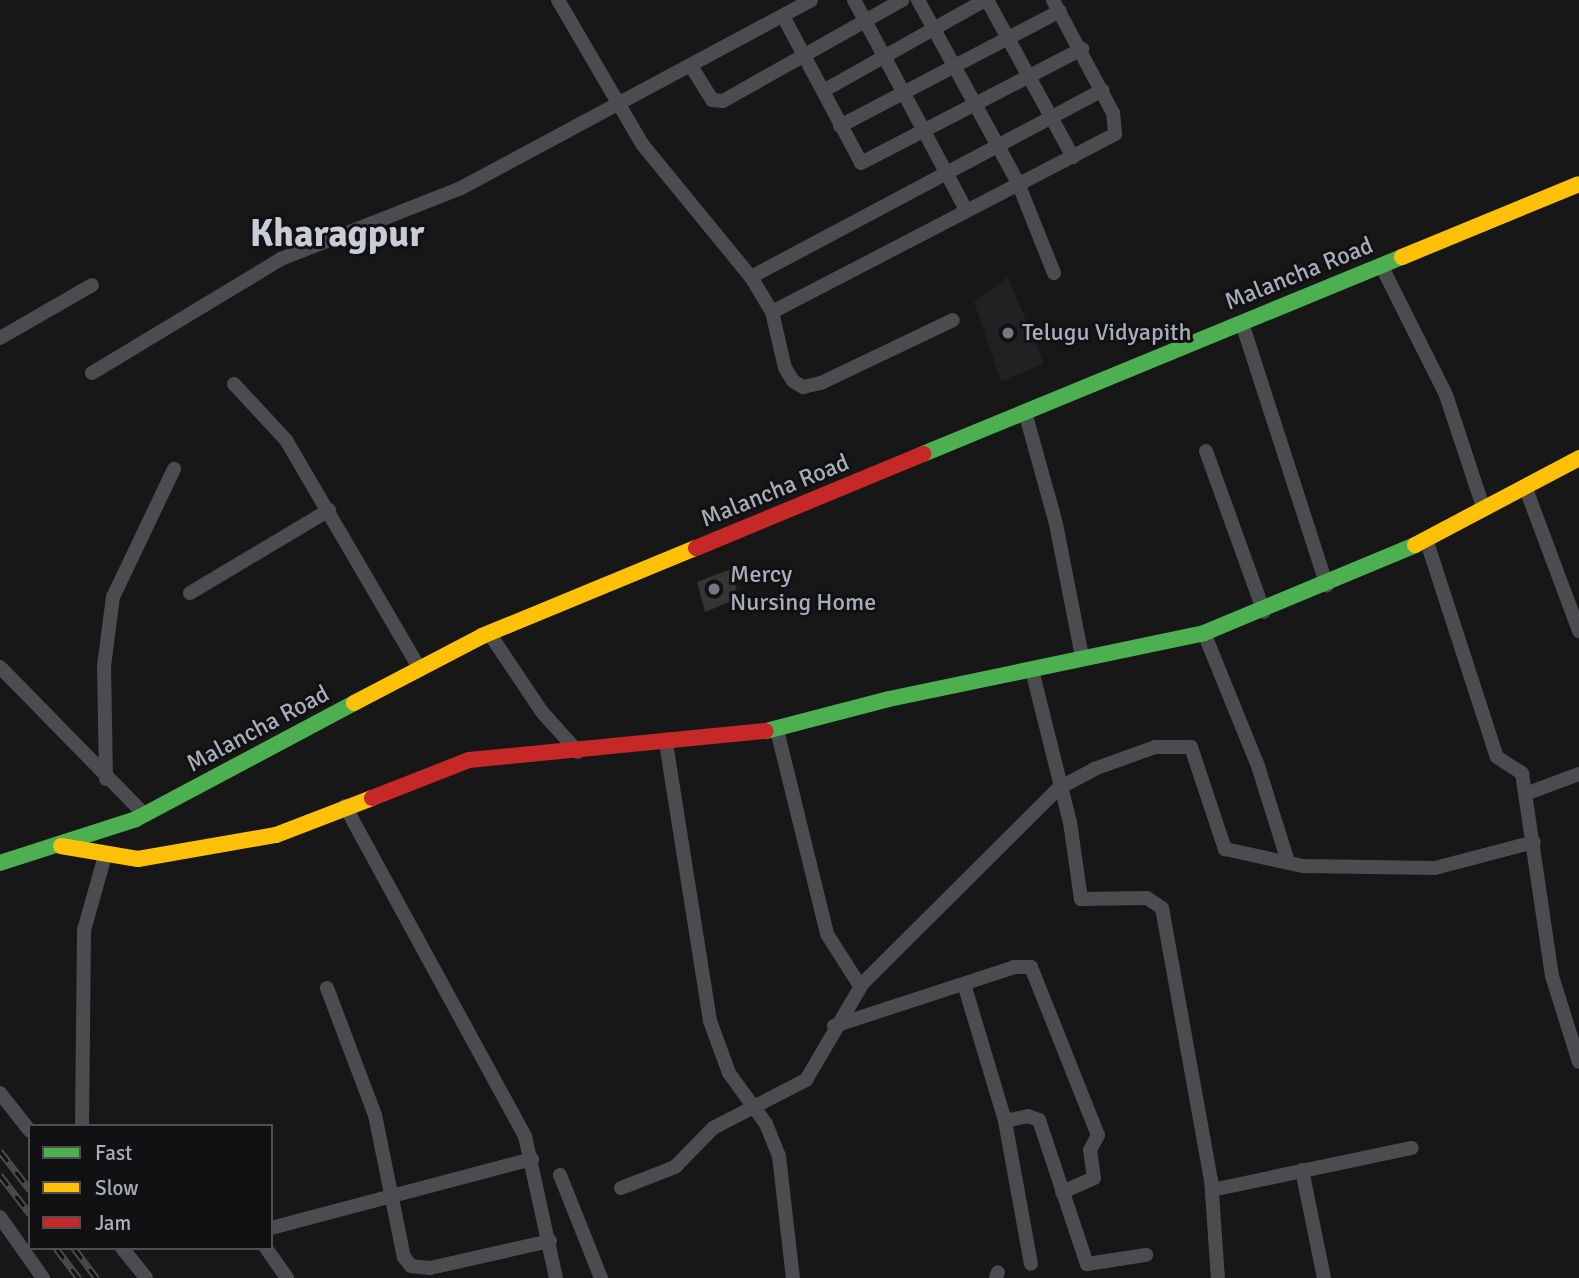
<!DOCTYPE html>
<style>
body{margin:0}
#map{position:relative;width:1579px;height:1278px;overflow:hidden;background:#171717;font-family:Signika,sans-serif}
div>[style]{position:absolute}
.built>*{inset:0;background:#212123}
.building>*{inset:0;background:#353536}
.street>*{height:14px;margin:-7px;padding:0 7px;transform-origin:7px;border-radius:7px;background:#4b4c50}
.fast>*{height:16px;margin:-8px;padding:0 8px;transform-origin:8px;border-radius:8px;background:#4caf50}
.slow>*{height:16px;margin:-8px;padding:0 8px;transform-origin:8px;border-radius:8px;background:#ffc107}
.jam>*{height:16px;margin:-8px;padding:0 8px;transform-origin:8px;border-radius:8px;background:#c62828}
.rail>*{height:7px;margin-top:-3.5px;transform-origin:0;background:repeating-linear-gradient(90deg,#111113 0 13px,#4b4c4f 0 26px);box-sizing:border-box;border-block:2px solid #4b4c4f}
.dots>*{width:19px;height:19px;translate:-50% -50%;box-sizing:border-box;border:4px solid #111113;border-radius:50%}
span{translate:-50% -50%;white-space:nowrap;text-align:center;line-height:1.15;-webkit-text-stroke:6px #111113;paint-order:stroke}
.street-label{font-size:24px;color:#a8adb8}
.poi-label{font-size:24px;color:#a8adb8}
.left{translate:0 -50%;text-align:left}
.town-label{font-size:38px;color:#c9ccd4;font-weight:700}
.legend{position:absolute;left:28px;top:1124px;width:245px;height:126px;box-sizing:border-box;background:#111113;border:2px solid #4d4f55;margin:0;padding:9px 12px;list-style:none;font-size:21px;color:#a8adb8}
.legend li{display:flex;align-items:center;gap:14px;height:35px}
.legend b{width:35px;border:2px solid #4d4f55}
</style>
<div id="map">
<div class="built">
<div style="clip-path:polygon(1008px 277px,1044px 364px,1001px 381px,974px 302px)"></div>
</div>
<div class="building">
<div style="clip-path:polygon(731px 569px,739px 598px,705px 612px,697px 582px)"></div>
</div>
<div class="street">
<div style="left:558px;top:0;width:167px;rotate:59.7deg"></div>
<div style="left:642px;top:144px;width:172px;rotate:50.7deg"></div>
<div style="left:751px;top:277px;width:41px;rotate:59deg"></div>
<div style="left:772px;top:312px;width:57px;rotate:76.9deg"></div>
<div style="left:785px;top:368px;width:15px;rotate:58deg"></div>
<div style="left:793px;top:381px;width:12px;rotate:31deg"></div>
<div style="left:803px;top:387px;width:18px;rotate:-13deg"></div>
<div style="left:821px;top:383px;width:146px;rotate:-25.5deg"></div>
<div style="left:854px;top:0;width:238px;rotate:61.9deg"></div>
<div style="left:918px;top:0;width:209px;rotate:61.3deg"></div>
<div style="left:1018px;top:183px;width:97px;rotate:68.2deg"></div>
<div style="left:987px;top:0;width:179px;rotate:61.3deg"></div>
<div style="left:783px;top:16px;width:166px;rotate:62deg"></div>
<div style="left:861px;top:163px;width:249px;rotate:-27.3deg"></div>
<div style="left:691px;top:66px;width:40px;rotate:58deg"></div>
<div style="left:712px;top:100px;width:11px;rotate:5deg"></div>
<div style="left:723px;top:101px;width:206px;rotate:-29.4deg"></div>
<div style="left:823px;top:91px;width:186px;rotate:-29.3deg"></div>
<div style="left:840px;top:126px;width:248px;rotate:-27.6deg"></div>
<div style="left:1381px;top:265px;width:145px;rotate:63.4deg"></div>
<div style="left:1446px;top:395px;width:121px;rotate:71.7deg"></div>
<div style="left:751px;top:277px;width:398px;rotate:-28deg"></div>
<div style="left:772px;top:312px;width:386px;rotate:-27.4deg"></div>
<div style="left:1115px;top:134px;width:21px;rotate:-95deg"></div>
<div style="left:1113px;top:113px;width:128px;rotate:-118deg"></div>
<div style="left:1242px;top:323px;width:276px;rotate:72.1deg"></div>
<div style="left:0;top:338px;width:106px;rotate:-29.9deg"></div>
<div style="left:92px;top:373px;width:221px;rotate:-31.1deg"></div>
<div style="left:281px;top:259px;width:193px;rotate:-21.5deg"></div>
<div style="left:461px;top:188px;width:397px;rotate:-28.2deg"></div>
<div style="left:234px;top:384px;width:76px;rotate:47.1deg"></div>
<div style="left:286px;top:440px;width:265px;rotate:59.7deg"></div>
<div style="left:1025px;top:412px;width:116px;rotate:74.5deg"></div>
<div style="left:1056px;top:524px;width:136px;rotate:78.9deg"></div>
<div style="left:1206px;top:451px;width:171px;rotate:70.2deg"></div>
<div style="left:1526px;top:489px;width:152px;rotate:69.5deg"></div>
<div style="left:1426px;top:539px;width:229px;rotate:72deg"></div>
<div style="left:1497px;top:757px;width:30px;rotate:33deg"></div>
<div style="left:1522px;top:773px;width:205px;rotate:81.6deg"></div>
<div style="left:1552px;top:976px;width:90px;rotate:72.6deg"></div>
<div style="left:190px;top:593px;width:162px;rotate:-30.8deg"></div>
<div style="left:489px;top:633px;width:95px;rotate:56.1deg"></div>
<div style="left:542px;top:712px;width:54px;rotate:48deg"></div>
<div style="left:1204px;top:633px;width:144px;rotate:67.9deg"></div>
<div style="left:1258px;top:766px;width:101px;rotate:72.6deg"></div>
<div style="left:0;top:667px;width:207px;rotate:45.6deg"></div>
<div style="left:1032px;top:670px;width:157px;rotate:76deg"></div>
<div style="left:1070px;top:822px;width:78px;rotate:81.9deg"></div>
<div style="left:1081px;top:899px;width:66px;rotate:-0.9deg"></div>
<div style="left:1147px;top:898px;width:18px;rotate:34deg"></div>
<div style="left:1162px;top:908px;width:275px;rotate:79.8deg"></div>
<div style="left:1211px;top:1179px;width:99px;rotate:86deg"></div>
<div style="left:777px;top:730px;width:210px;rotate:76.2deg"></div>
<div style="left:827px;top:934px;width:62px;rotate:57.6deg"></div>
<div style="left:666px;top:743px;width:281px;rotate:81deg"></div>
<div style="left:710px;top:1021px;width:55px;rotate:69.9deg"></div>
<div style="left:729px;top:1073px;width:63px;rotate:54deg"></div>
<div style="left:766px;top:1124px;width:35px;rotate:68deg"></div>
<div style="left:779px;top:1156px;width:123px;rotate:83.5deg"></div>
<div style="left:106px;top:779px;width:113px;rotate:-91deg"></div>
<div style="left:104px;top:666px;width:70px;rotate:-82.6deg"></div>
<div style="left:113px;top:597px;width:142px;rotate:-64.5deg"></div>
<div style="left:1525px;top:794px;width:58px;rotate:-20.3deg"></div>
<div style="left:345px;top:806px;width:376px;rotate:61.4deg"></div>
<div style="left:525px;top:1136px;width:145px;rotate:77.7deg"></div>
<div style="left:964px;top:984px;width:143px;rotate:73.3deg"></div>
<div style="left:1005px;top:1121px;width:145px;rotate:79.7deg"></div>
<div style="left:327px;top:988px;width:136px;rotate:69.3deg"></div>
<div style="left:375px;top:1115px;width:145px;rotate:78.5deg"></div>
<div style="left:404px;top:1257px;width:11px;rotate:52deg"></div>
<div style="left:411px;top:1266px;width:19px;rotate:6deg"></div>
<div style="left:430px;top:1268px;width:123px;rotate:-12.7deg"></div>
<div style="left:834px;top:1026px;width:189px;rotate:-18.1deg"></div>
<div style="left:1014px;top:967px;width:17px"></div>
<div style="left:1031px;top:967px;width:181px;rotate:68.3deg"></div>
<div style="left:1098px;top:1135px;width:17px;rotate:118deg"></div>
<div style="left:1090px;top:1150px;width:28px;rotate:82deg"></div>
<div style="left:1094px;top:1178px;width:35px;rotate:156deg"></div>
<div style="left:0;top:1093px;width:48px;rotate:51.7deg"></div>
<div style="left:1005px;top:1121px;width:24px;rotate:-12deg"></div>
<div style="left:1028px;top:1116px;width:12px;rotate:20deg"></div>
<div style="left:1039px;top:1120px;width:152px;rotate:71.6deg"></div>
<div style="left:1087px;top:1264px;width:60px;rotate:-8.7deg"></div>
<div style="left:82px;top:1126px;width:196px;rotate:-89.4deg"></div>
<div style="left:84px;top:930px;width:77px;rotate:-74.2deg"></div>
<div style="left:1302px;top:1170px;width:110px;rotate:78.5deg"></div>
<div style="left:560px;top:1175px;width:111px;rotate:68.3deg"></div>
<div style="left:621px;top:1188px;width:58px;rotate:-21.3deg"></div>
<div style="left:675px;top:1167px;width:54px;rotate:-45.7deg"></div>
<div style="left:713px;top:1128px;width:105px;rotate:-27.3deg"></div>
<div style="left:806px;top:1080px;width:113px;rotate:-59.6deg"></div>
<div style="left:863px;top:983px;width:276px;rotate:-44.9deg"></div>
<div style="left:1059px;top:788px;width:40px;rotate:-28deg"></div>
<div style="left:1094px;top:769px;width:65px;rotate:-19.8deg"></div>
<div style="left:1155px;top:747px;width:36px"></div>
<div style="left:1191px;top:747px;width:108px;rotate:71.6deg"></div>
<div style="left:1225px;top:849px;width:80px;rotate:12.3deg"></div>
<div style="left:1303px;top:866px;width:132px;rotate:0.9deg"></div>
<div style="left:1435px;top:868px;width:102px;rotate:-14.7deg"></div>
<div style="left:1212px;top:1190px;width:204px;rotate:-11.9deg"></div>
<div style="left:0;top:1217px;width:75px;rotate:54.8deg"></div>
<div style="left:271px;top:1228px;width:270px;rotate:-14.8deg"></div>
<div style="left:122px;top:1248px;width:38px;rotate:51deg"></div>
<div style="left:266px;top:1248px;width:37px;rotate:55deg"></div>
<div style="left:996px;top:1278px;width:6px;rotate:-72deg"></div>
</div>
<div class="fast">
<div style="left:923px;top:454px;width:518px;rotate:-22.36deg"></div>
<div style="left:766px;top:731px;width:127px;rotate:-14.6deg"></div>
<div style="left:889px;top:699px;width:322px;rotate:-11.8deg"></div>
<div style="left:1204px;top:633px;width:229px;rotate:-22.6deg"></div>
<div style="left:0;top:863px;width:143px;rotate:-17.9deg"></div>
<div style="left:136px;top:819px;width:247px;rotate:-28deg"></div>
</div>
<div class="slow">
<div style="left:1402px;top:257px;width:191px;rotate:-22.4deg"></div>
<div style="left:1415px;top:545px;width:186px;rotate:-27.9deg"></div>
<div style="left:354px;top:703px;width:144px;rotate:-27.6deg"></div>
<div style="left:482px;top:636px;width:231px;rotate:-22.4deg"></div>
<div style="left:61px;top:846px;width:78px;rotate:9.6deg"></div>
<div style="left:138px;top:859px;width:140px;rotate:-9.9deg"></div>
<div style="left:276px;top:835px;width:103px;rotate:-21.1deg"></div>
</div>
<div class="jam">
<div style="left:696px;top:548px;width:246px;rotate:-22.5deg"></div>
<div style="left:372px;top:798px;width:104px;rotate:-21.4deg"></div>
<div style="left:469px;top:760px;width:298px;rotate:-5.6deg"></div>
</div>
<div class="rail">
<div style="left:0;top:1151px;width:49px;rotate:52.4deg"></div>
<div style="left:0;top:1175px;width:49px;rotate:52.4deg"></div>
<div style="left:56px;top:1248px;width:38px;rotate:53deg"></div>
<div style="left:74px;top:1248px;width:38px;rotate:53deg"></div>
</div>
<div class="dots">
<div style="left:1008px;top:333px;background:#757880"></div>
<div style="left:714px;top:589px;background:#757880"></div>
</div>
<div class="street-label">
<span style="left:1299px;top:274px;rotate:-22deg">Malancha Road</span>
<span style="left:775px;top:491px;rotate:-22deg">Malancha Road</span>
<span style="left:258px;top:729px;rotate:-28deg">Malancha Road</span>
</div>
<div class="poi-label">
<span class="left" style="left:1022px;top:333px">Telugu Vidyapith</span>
<span class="left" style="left:730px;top:589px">Mercy<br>Nursing Home</span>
</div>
<div class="town-label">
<span style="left:337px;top:234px">Kharagpur</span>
</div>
<ul class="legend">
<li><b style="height:9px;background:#4caf50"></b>Fast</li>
<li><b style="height:9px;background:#ffc107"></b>Slow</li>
<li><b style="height:9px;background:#c62828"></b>Jam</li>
</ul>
</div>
